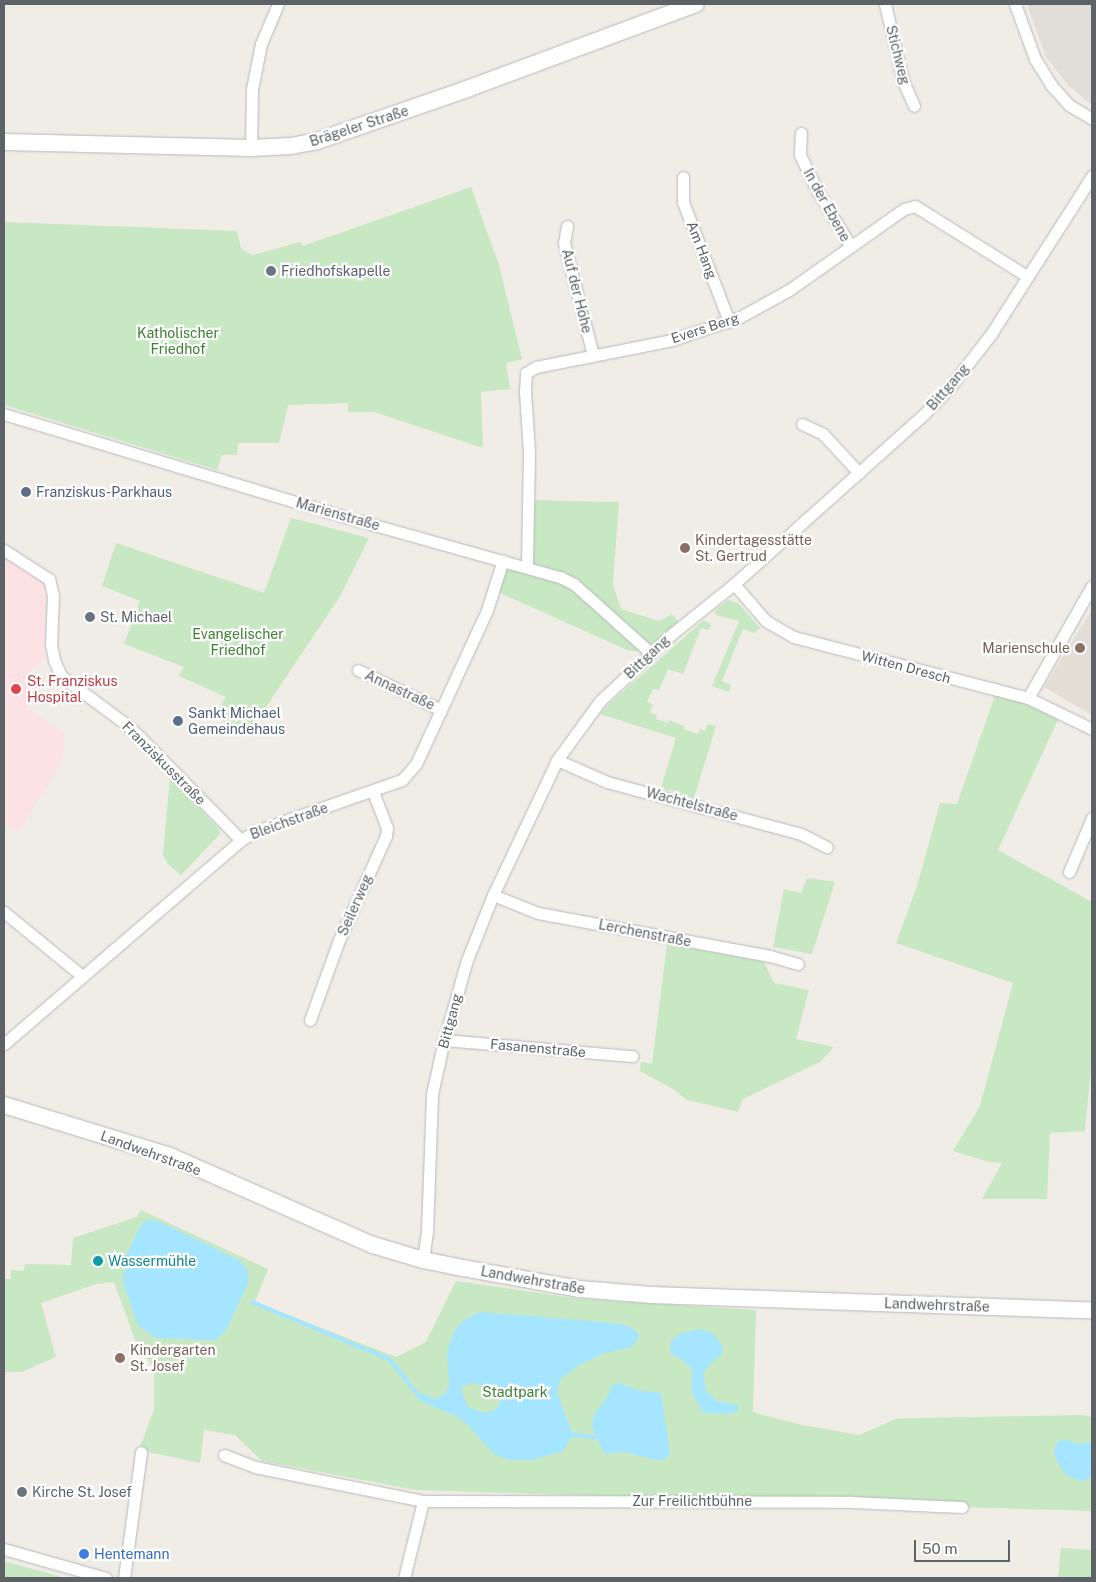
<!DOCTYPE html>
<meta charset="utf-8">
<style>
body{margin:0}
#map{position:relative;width:1096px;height:1582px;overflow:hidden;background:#f0ece6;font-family:"Public Sans",sans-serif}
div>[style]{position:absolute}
.industrial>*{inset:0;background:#e1deda}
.education>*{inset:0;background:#e2ded6}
.medical>*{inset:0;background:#fce2e4}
.green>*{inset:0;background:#c7e8c2}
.water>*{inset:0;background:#a6e5ff}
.stream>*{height:4px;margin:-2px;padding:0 2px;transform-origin:2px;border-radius:2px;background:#a6e5ff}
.roads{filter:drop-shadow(0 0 1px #b6b9bc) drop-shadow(0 0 1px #b6b9bc)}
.street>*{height:11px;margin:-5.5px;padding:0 5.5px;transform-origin:5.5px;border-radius:5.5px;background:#fff}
.secondary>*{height:16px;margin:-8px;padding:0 8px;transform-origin:8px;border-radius:8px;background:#fff}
.dots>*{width:14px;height:14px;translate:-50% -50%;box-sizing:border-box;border:2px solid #fff;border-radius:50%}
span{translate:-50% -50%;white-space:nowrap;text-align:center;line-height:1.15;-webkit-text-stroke:4.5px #fff;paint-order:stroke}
.street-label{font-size:14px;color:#5d6266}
.worship-label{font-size:14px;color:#5b616d}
.left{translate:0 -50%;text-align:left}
.park-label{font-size:14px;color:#3a8131}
.service-label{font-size:14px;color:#4e5e75}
.education-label{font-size:14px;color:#785e54}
.right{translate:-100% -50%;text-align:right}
.health-label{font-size:14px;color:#be3a42}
.culture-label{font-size:14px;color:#0d838f}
.shop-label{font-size:14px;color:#366cbe}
.frame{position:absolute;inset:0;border:5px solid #5d6266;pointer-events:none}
.scale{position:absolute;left:914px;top:1540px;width:96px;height:22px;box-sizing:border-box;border:2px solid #5d6266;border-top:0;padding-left:6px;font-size:15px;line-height:18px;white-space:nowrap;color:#5d6266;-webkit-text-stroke:4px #fff;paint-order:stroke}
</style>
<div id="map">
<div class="industrial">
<div style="clip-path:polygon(1027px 4px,1092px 4px,1092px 105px,1068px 85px,1046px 57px)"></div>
</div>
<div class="education">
<div style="clip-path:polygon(1092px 609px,1092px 715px,1044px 687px)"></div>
</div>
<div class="medical">
<div style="clip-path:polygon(4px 556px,44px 583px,46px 598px,44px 660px,29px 672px,26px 707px,65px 734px,62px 761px,18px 833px,4px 823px)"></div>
</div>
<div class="green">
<div style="clip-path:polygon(471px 187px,499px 265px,522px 359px,506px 363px,510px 389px,481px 392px,483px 448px,374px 412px,348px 412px,348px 403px,288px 405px,279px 443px,238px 443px,237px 455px,222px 455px,217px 470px,4px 405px,4px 222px,237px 231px,241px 248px,252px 255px,301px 242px,303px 246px)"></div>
<div style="clip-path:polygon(528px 500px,619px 502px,613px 584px,621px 609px,659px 621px,672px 614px,682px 626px,651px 653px,627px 650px,498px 592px,503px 560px,526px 566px)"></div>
<div style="clip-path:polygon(291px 518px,369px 538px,339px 598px,246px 737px,214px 715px,226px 697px,179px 676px,184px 667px,124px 644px,140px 601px,102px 586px,116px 543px,264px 593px)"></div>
<div style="clip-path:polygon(728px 600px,738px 603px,760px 628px,754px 633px,743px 629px,722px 681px,731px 685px,729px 692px,712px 686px,739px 621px,716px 615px,715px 610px)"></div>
<div style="clip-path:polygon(704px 620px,711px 625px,710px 628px,709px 630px,701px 628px,683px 674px,668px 669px,659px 690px,653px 689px,647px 702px,653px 704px,650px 712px,657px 715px,656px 719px,668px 723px,669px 720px,684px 726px,683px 729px,698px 734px,700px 729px,705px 731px,708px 724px,716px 726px,694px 798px,661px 788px,676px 738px,600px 714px,610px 703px)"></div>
<div style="clip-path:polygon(997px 690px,1061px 713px,998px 850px,1092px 902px,1092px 1057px,1085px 1131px,1050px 1133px,1047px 1199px,982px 1199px,1002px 1163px,989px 1162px,953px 1151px,980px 1106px,1013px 983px,896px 943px,917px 886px,940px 803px,957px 804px)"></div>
<div style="clip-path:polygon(170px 777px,219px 829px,220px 834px,181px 875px,168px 864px,163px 855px)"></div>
<div style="clip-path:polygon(807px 878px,835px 882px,812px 954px,773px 947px,784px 889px,801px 893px)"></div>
<div style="clip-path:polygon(667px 944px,764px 962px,774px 983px,809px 990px,796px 1039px,834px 1047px,820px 1062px,743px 1099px,738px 1112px,687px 1100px,673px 1089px,640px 1071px,641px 1062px,652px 1064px)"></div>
<div style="clip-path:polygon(141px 1210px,268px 1269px,255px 1302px,396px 1357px,426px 1342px,456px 1281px,580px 1299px,756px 1310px,753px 1412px,802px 1425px,859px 1435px,896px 1419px,913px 1418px,1083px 1415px,1092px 1417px,1092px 1511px,416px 1490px,262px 1461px,235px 1435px,204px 1430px,200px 1463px,139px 1450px,154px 1409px,154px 1369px,135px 1340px,114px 1282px,96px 1284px,41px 1303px,56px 1357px,21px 1372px,4px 1372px,4px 1279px,11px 1279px,11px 1270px,24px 1271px,25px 1264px,71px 1265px,73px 1238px,137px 1217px)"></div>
<div style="clip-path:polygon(1061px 1548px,1092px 1550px,1092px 1578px,1058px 1578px)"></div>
<div style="clip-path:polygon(4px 1561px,65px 1578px,4px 1578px)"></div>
</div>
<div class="water">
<div style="clip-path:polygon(150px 1219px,160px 1222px,237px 1259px,246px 1267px,249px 1281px,227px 1329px,216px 1340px,156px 1338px,138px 1325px,123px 1282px,125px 1258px,141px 1225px)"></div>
<div style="clip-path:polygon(evenodd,479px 1312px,614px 1323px,628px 1326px,637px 1332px,639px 1338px,631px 1347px,602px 1354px,581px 1364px,560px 1379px,557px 1393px,573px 1435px,563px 1451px,532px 1460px,509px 1460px,493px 1453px,468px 1425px,458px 1417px,418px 1400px,422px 1393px,434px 1399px,444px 1395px,449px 1387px,447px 1352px,454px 1331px,464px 1320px,479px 1312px,474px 1383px,497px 1392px,500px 1402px,497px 1409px,485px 1413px,468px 1407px,462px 1393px,462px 1386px,474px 1383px)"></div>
<div style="clip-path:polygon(699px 1329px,711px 1332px,721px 1343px,723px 1353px,709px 1365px,703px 1374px,706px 1390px,716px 1401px,738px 1405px,738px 1411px,728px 1414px,706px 1413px,701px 1410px,692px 1392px,692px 1369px,680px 1358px,670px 1353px,671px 1341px,679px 1334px)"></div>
<div style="clip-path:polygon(618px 1383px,640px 1391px,661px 1393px,670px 1454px,665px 1460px,656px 1460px,624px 1452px,606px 1454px,602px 1450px,591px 1425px,595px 1414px,609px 1394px,611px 1386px)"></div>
<div style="clip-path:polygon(1068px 1440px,1078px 1444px,1092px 1442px,1092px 1478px,1079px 1481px,1065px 1474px,1056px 1460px,1054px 1450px,1058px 1441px)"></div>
</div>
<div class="stream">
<div style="left:252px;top:1302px;width:148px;rotate:22.6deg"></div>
<div style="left:389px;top:1359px;width:49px;rotate:50.8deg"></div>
<div style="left:573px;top:1435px;width:22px;rotate:5deg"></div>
</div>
<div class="roads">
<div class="street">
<div style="left:885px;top:4px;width:79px;rotate:76.8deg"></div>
<div style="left:903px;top:81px;width:27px;rotate:66deg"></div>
<div style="left:1015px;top:4px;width:59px;rotate:70deg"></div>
<div style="left:1035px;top:59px;width:31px;rotate:58deg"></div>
<div style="left:1051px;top:85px;width:27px;rotate:48deg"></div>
<div style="left:1069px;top:105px;width:27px;rotate:31deg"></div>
<div style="left:801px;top:133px;width:22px;rotate:93deg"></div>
<div style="left:800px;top:155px;width:41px;rotate:64.1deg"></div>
<div style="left:818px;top:192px;width:64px;rotate:59deg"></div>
<div style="left:251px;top:148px;width:59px;rotate:-89deg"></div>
<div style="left:252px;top:89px;width:46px;rotate:-78.7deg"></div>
<div style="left:261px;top:44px;width:43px;rotate:-67deg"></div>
<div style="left:683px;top:177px;width:25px;rotate:90deg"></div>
<div style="left:683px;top:202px;width:128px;rotate:68.9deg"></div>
<div style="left:567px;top:226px;width:17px;rotate:100deg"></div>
<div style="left:564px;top:243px;width:116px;rotate:75.5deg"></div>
<div style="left:4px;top:414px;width:338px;rotate:16.8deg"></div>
<div style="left:328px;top:512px;width:241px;rotate:15.7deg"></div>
<div style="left:560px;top:577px;width:16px;rotate:27deg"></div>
<div style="left:574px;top:584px;width:103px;rotate:41.9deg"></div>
<div style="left:802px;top:424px;width:23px;rotate:25deg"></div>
<div style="left:823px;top:434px;width:53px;rotate:47.3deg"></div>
<div style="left:4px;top:550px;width:54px;rotate:32.8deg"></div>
<div style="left:49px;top:579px;width:16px;rotate:76deg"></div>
<div style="left:53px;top:595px;width:49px;rotate:92.3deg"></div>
<div style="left:51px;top:644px;width:16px;rotate:79deg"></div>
<div style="left:54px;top:660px;width:17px;rotate:66deg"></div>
<div style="left:61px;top:676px;width:77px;rotate:36.6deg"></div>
<div style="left:123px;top:722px;width:23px;rotate:41deg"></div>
<div style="left:140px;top:737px;width:144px;rotate:45.6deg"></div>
<div style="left:527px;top:566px;width:115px;rotate:-89deg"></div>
<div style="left:529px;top:451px;width:59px;rotate:-93.9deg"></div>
<div style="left:525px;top:392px;width:19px;rotate:-87deg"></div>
<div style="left:526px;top:373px;width:12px;rotate:-31deg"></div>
<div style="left:536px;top:367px;width:139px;rotate:-11.2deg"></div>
<div style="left:672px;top:340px;width:72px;rotate:-18.7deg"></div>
<div style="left:740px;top:317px;width:56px;rotate:-28.9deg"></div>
<div style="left:789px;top:290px;width:141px;rotate:-35.2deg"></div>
<div style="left:904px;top:209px;width:11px;rotate:-15deg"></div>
<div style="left:915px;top:206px;width:133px;rotate:32.1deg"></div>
<div style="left:734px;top:584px;width:49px;rotate:49.1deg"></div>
<div style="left:766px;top:621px;width:32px;rotate:30deg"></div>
<div style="left:794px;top:637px;width:242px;rotate:14.6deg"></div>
<div style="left:1028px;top:698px;width:71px;rotate:25.8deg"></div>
<div style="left:358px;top:670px;width:92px;rotate:25.7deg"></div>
<div style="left:1028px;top:698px;width:129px;rotate:-60.3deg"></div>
<div style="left:557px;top:760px;width:55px;rotate:23.7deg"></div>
<div style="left:607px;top:782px;width:201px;rotate:15deg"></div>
<div style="left:801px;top:834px;width:29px;rotate:27deg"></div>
<div style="left:1069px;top:872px;width:59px;rotate:-66.9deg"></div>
<div style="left:493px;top:895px;width:48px;rotate:21.8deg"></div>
<div style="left:538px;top:913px;width:236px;rotate:10.5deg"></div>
<div style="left:770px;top:956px;width:29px;rotate:16deg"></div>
<div style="left:4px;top:912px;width:101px;rotate:39.4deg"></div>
<div style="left:310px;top:1020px;width:85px;rotate:-70.1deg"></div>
<div style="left:339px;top:940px;width:114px;rotate:-65.7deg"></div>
<div style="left:386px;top:836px;width:8px;rotate:-83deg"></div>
<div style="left:387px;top:828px;width:40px;rotate:-111deg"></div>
<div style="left:444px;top:1040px;width:189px;rotate:4.9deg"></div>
<div style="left:4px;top:1044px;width:313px;rotate:-40.7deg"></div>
<div style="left:241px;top:840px;width:17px;rotate:-31deg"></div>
<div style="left:256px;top:831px;width:155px;rotate:-19.3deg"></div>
<div style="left:402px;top:780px;width:21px;rotate:-49deg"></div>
<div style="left:416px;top:764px;width:170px;rotate:-65.2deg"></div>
<div style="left:487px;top:610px;width:52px;rotate:-72.3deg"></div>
<div style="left:423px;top:1260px;width:28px;rotate:-82deg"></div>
<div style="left:427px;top:1232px;width:138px;rotate:-87.9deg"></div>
<div style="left:432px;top:1094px;width:55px;rotate:-77.5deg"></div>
<div style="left:444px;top:1040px;width:83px;rotate:-74deg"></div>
<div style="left:467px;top:960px;width:70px;rotate:-68.2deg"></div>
<div style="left:493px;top:895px;width:149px;rotate:-64.6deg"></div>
<div style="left:557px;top:760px;width:73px;rotate:-53.9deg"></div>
<div style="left:600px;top:701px;width:100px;rotate:-43deg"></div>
<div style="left:673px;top:633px;width:78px;rotate:-38.8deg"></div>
<div style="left:734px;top:584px;width:256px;rotate:-41.8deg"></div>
<div style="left:925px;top:413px;width:35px;rotate:-46deg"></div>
<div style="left:949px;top:388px;width:68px;rotate:-52.1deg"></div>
<div style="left:991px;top:334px;width:188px;rotate:-57.4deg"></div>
<div style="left:224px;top:1455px;width:33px;rotate:21deg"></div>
<div style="left:255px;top:1467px;width:171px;rotate:11.4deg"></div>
<div style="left:423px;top:1501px;width:429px;rotate:0.1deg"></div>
<div style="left:852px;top:1502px;width:110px;rotate:2.6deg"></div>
<div style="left:4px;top:1549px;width:106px;rotate:15.9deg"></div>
<div style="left:124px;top:1578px;width:127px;rotate:-82.3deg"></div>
<div style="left:404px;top:1578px;width:79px;rotate:-76.1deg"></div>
</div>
<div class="secondary">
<div style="left:4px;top:142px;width:247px;rotate:1.4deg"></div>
<div style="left:251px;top:148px;width:40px;rotate:-2.9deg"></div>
<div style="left:291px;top:146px;width:26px;rotate:-11deg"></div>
<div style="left:317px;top:141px;width:159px;rotate:-19.1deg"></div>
<div style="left:467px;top:89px;width:244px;rotate:-20.4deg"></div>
<div style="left:4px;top:1105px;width:174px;rotate:17.1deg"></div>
<div style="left:170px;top:1156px;width:222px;rotate:23.7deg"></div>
<div style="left:373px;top:1245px;width:52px;rotate:16.7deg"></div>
<div style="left:423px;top:1260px;width:41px;rotate:11.3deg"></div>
<div style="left:463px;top:1268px;width:119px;rotate:10.2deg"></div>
<div style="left:580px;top:1289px;width:72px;rotate:4.8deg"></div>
<div style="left:652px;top:1295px;width:440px;rotate:2deg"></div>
</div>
</div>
<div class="dots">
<div style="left:271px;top:271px;background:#6b7280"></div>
<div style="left:26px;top:492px;background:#5c6f8a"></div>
<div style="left:685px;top:548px;background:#8d6e63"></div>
<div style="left:90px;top:617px;background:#6b7280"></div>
<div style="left:1080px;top:648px;background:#8d6e63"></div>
<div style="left:16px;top:689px;background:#e0444e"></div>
<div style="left:178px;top:721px;background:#5c6f8a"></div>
<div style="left:98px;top:1261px;background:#0f9aa8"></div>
<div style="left:120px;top:1358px;background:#8d6e63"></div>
<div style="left:22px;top:1492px;background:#6b7280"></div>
<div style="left:84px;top:1554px;background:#3f7fe0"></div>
</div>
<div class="street-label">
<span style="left:898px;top:55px;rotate:76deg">Stichweg</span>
<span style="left:359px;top:126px;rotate:-18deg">Brägeler Straße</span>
<span style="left:827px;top:205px;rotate:61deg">In der Ebene</span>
<span style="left:702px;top:250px;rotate:69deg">Am Hang</span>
<span style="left:577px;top:291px;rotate:76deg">Auf der Höhe</span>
<span style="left:705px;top:328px;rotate:-18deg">Evers Berg</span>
<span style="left:948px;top:387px;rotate:-49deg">Bittgang</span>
<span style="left:338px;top:514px;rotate:16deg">Marienstraße</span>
<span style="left:647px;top:657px;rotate:-43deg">Bittgang</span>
<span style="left:906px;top:667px;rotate:15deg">Witten Dresch</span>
<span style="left:400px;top:690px;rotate:25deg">Annastraße</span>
<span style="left:164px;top:763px;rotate:45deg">Franziskusstraße</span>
<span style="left:692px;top:804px;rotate:15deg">Wachtelstraße</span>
<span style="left:289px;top:821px;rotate:-20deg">Bleichstraße</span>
<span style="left:355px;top:905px;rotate:-66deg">Seilerweg</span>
<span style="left:645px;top:933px;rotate:11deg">Lerchenstraße</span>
<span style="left:450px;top:1021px;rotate:-75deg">Bittgang</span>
<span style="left:538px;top:1048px;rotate:5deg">Fasanenstraße</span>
<span style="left:151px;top:1153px;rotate:20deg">Landwehrstraße</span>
<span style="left:533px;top:1280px;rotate:10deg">Landwehrstraße</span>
<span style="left:937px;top:1305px;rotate:2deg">Landwehrstraße</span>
<span style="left:692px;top:1501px">Zur Freilichtbühne</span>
</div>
<div class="worship-label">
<span class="left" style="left:281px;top:271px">Friedhofskapelle</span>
<span class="left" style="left:100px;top:617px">St. Michael</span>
<span class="left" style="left:32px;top:1492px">Kirche St. Josef</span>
</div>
<div class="park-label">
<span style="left:178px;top:341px">Katholischer<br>Friedhof</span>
<span style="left:238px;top:642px">Evangelischer<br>Friedhof</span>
<span style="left:515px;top:1392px">Stadtpark</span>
</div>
<div class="service-label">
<span class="left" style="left:36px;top:492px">Franziskus-Parkhaus</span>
<span class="left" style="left:188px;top:721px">Sankt Michael<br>Gemeindehaus</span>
</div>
<div class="education-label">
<span class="left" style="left:695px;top:548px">Kindertagesstätte<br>St. Gertrud</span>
<span class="right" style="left:1070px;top:648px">Marienschule</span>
<span class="left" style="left:130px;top:1358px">Kindergarten<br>St. Josef</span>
</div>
<div class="health-label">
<span class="left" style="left:27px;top:689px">St. Franziskus<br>Hospital</span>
</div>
<div class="culture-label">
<span class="left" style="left:108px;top:1261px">Wassermühle</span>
</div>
<div class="shop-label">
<span class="left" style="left:94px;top:1554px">Hentemann</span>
</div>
<div class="frame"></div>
<div class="scale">50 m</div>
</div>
